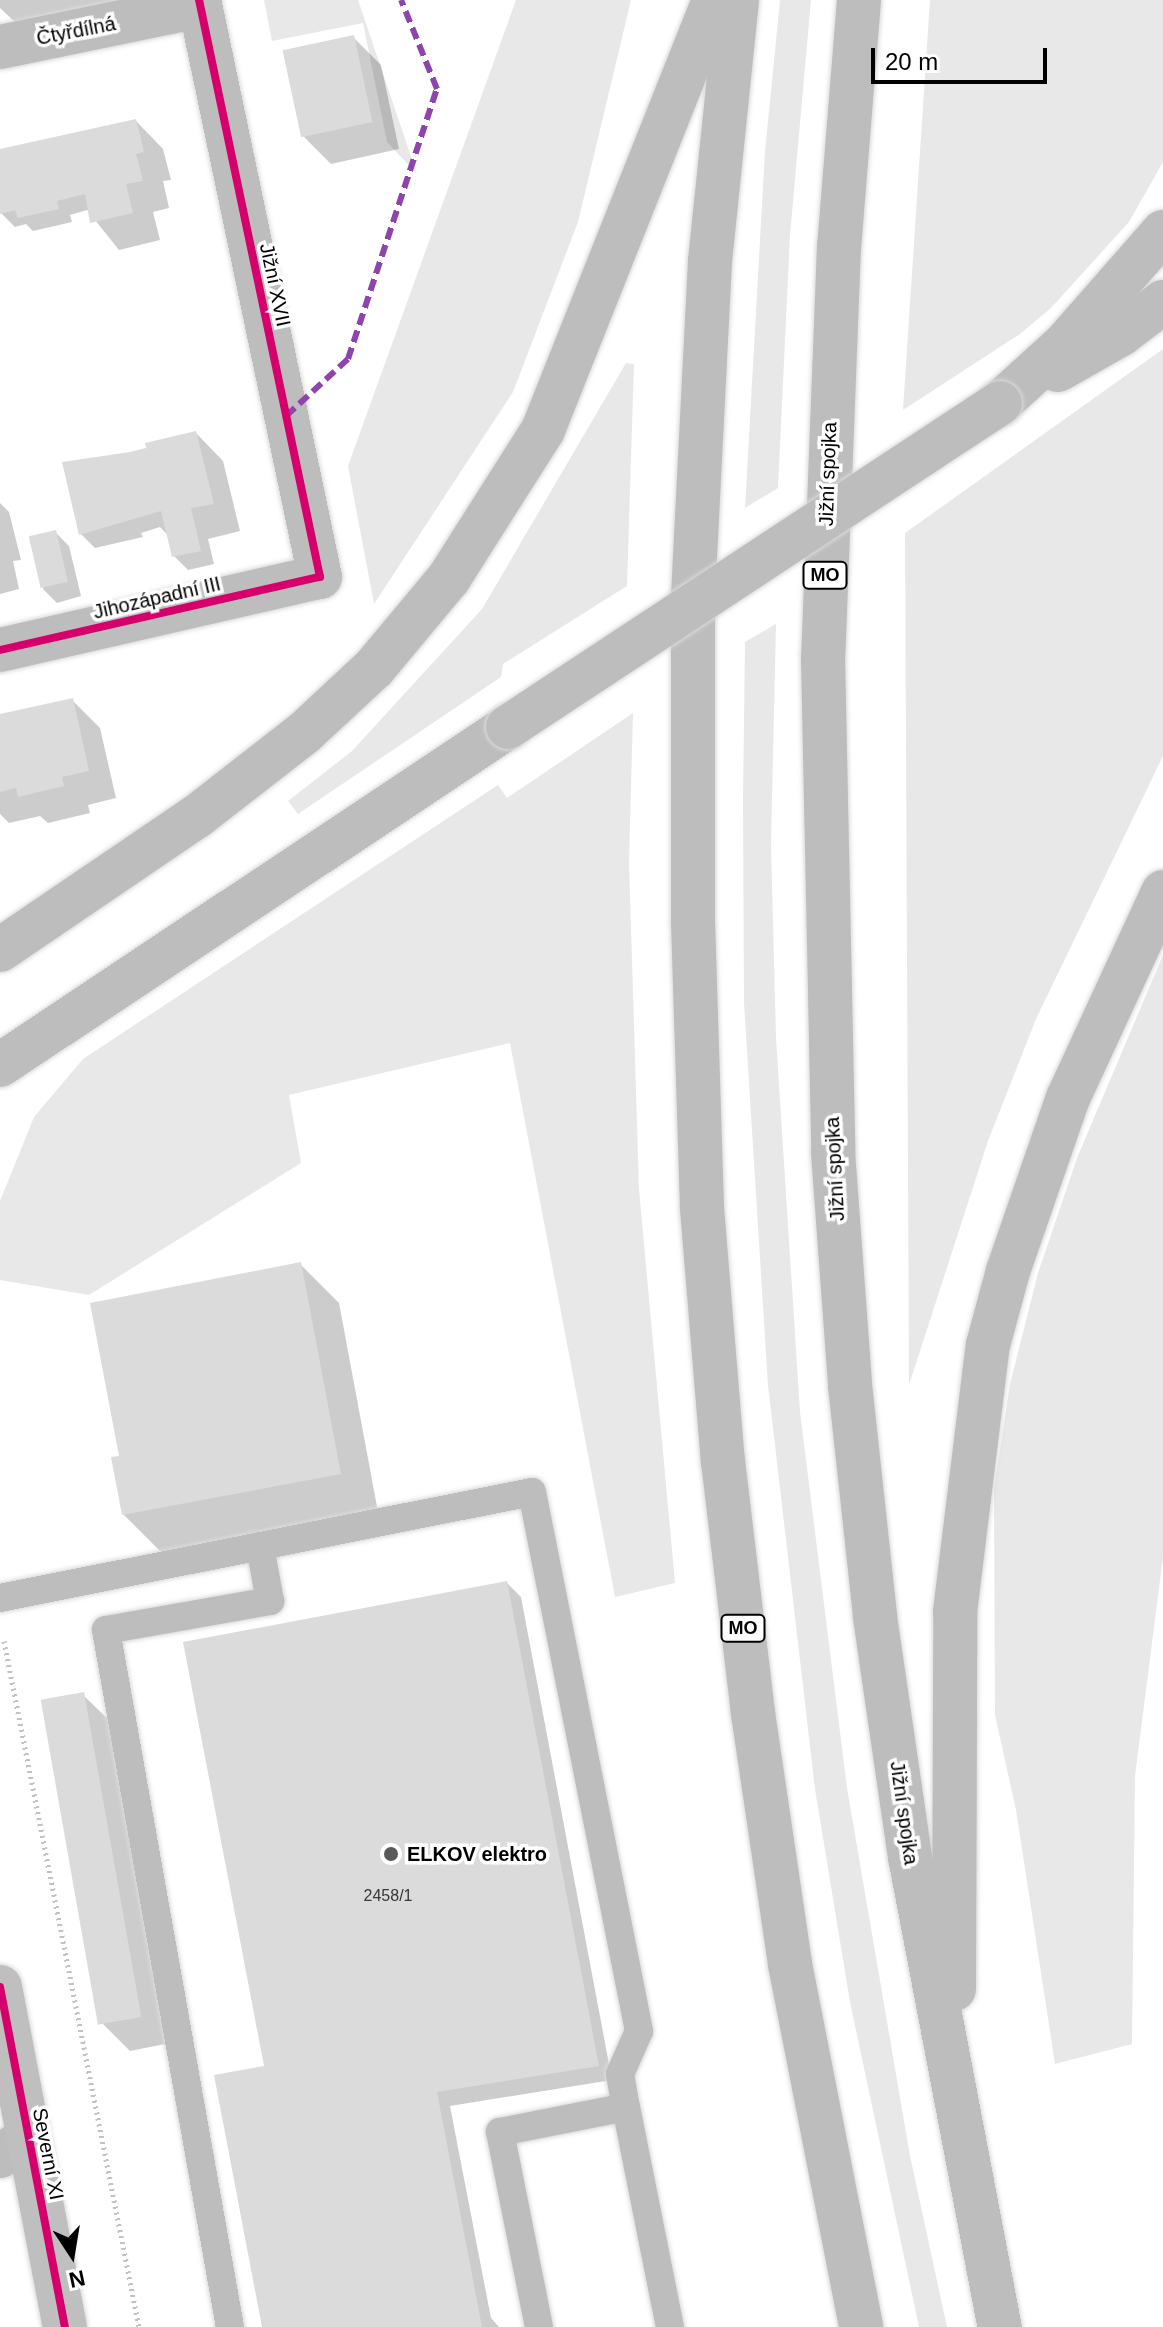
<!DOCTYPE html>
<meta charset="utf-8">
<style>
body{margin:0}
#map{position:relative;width:1163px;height:2327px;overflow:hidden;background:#fff;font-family:Arial,sans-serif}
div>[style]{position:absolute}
.green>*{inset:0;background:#e8e8e8}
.shadow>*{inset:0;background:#0003}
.building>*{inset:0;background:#dbdbdb;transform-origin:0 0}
.path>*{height:5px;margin-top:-2.5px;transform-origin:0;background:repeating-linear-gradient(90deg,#c2c2c2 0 2px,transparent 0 6px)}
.roads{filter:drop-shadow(0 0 2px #dbdbdb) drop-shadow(0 0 2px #dbdbdb)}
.lane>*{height:28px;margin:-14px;padding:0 14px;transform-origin:14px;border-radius:14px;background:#bdbdbd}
.street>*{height:44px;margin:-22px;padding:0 22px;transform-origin:22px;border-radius:22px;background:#bdbdbd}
.secondary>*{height:44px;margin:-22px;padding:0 22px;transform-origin:22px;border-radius:22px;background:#bfbfbf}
.highway>*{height:44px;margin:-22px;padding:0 22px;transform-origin:22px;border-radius:22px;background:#bdbdbd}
.bridges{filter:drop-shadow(0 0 2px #dbdbdb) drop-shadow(0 0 2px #dbdbdb)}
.highway-bridge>*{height:44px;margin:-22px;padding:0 22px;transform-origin:22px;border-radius:22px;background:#bdbdbd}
.quiet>*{height:6px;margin-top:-3px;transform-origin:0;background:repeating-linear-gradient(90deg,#8e44ad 0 12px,transparent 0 18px)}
.cycleway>*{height:8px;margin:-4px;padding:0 4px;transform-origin:4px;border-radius:4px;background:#d6006c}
.dots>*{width:22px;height:22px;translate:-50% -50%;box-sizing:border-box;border:4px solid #fff;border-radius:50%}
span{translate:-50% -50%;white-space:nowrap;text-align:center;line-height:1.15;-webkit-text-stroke:7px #fff;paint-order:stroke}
.number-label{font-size:16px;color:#373737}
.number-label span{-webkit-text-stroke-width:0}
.shield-label span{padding:2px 6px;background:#fff;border:2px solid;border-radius:6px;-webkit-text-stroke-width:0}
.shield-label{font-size:18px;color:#000;font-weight:700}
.street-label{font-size:20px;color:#000}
.poi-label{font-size:20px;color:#000;font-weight:700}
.left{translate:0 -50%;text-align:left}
.north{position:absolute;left:32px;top:2215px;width:80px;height:80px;-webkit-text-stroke:6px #fff;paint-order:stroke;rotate:168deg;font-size:22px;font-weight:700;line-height:32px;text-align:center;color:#000}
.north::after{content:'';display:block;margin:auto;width:28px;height:36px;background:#000;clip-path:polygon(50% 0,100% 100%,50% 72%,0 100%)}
.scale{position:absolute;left:871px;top:48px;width:176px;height:36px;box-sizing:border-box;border:4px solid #000;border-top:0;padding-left:10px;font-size:24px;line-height:28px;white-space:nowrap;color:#000;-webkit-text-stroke:6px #fff;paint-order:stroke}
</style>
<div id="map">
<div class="green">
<div style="clip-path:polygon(264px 0,358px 0,417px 174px,387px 142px,363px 23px,272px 41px)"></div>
<div style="clip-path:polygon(516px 0,631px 0,578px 222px,513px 392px,374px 604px,348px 466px)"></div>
<div style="clip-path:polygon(780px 0,811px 0,790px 235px,778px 488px,745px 508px,765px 151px)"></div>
<div style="clip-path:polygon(930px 0,1163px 0,1163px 162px,1129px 222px,1051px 308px,1020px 334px,903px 410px)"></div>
<div style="clip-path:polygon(1163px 349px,1163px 756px,1036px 1019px,988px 1141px,909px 1385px,905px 533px)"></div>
<div style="clip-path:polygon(626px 363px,634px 364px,627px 586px,503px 664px,501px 677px,298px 814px,288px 801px,352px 751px,482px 609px)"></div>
<div style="clip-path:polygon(776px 624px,771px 844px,776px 1038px,800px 1412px,847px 1788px,910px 2156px,947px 2327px,919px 2327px,850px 2002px,815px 1789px,768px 1385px,744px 1003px,743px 800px,745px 642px)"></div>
<div style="clip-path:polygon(633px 713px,629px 862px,639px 1189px,675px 1583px,615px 1597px,510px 1043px,289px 1095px,301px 1163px,89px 1295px,0 1280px,0 1201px,34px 1117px,83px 1059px,498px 785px,507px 798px)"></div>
<div style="clip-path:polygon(1163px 955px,1163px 1557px,1135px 1776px,1132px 2044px,1055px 2064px,1016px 1810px,995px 1715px,994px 1488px,1010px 1384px,1038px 1273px,1077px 1158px)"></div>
</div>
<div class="shadow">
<div style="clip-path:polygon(0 0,125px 0,15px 22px,0 8px)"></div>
<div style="clip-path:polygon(353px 37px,381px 65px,399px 149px,331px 164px,304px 137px)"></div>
<div style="clip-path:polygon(136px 121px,163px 149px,171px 180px,163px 181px,169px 208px,153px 212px,160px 240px,119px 250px,87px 210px,70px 215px,72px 222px,33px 231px,26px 224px,15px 227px,1px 213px,0 151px)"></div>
<div style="clip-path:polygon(196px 433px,223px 461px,240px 531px,208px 539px,214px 564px,188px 570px,174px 556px,169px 536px,160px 527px,141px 533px,143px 537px,95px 548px,81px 534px,64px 464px,131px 454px)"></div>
<div style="clip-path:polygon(0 503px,9px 512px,21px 560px,13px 561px,19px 589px,0 594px)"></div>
<div style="clip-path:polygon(55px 532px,69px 546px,81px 596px,57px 603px,43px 589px)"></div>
<div style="clip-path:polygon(72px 700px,100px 728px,116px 798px,88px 805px,90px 813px,48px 823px,40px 816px,9px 823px,0 814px,0 716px)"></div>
<div style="clip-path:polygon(300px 1264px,339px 1303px,378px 1512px,162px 1553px,123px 1514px,121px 1457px)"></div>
<div style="clip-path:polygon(507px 1583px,521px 1597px,612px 2080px,450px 2106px,491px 2318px,499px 2327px,264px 2327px,266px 2067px)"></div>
<div style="clip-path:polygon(83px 1695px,111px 1722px,170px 2043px,130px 2051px,102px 2023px)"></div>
</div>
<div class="building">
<div style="left:354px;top:35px;width:89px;height:73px;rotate:78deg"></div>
<div style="clip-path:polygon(136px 119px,144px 152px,136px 154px,143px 181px,126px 184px,133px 213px,90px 223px,85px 194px,57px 201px,59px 209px,18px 218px,15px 210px,0 214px,0 149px)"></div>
<div style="clip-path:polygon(196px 431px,214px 504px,191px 508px,201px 551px,172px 557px,161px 511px,79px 535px,62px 462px,130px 452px,146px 448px,145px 443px)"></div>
<div style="left:56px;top:530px;width:53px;height:28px;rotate:77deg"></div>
<div style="clip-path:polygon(73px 698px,89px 771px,62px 777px,64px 786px,18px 797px,16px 788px,0 792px,0 714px)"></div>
<div style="clip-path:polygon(301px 1262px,341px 1474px,122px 1515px,111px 1457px,119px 1456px,90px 1303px)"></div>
<div style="clip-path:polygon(507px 1581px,599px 2066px,437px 2092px,482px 2327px,262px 2327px,214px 2075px,264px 2066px,183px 1642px)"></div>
<div style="left:84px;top:1692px;width:330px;height:44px;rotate:80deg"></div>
</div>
<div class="path">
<div style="left:4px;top:1641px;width:699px;rotate:78.87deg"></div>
</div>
<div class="roads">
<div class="lane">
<div style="left:0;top:1598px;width:542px;rotate:-11.27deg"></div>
<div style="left:532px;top:1492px;width:550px;rotate:78.77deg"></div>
<div style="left:639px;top:2031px;width:47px;rotate:113.8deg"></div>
<div style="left:620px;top:2074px;width:34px;rotate:80deg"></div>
<div style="left:230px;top:2327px;width:708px;rotate:-100.09deg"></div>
<div style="left:106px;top:1630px;width:167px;rotate:-10deg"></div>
<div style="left:270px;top:1601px;width:56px;rotate:-100.3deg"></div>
<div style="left:539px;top:2327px;width:199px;rotate:-101.3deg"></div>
<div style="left:500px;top:2132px;width:128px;rotate:-11.2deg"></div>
<div style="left:626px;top:2107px;width:224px;rotate:78.7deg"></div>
</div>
<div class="street">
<div style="left:0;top:47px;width:204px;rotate:-11.6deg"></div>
<div style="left:0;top:650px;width:328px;rotate:-12.9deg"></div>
<div style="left:320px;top:577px;width:590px;rotate:-101.84deg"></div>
<div style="left:0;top:2156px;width:33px;rotate:-33deg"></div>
</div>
<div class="secondary">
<div style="left:0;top:1987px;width:346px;rotate:79.2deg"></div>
</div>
<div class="highway">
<div style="left:737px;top:0;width:262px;rotate:95.9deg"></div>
<div style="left:710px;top:261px;width:335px;rotate:92.9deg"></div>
<div style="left:693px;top:596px;width:325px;rotate:90deg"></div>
<div style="left:693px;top:921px;width:287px;rotate:88.2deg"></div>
<div style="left:702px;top:1208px;width:254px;rotate:85.3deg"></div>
<div style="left:723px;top:1461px;width:254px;rotate:83.2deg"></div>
<div style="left:753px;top:1713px;width:254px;rotate:81.6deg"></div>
<div style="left:790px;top:1964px;width:370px;rotate:78.9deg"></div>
<div style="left:859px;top:0;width:247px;rotate:94.6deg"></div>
<div style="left:839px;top:246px;width:411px;rotate:92.2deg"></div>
<div style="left:823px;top:657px;width:495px;rotate:88.8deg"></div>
<div style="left:833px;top:1152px;width:234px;rotate:85.8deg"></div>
<div style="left:850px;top:1385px;width:233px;rotate:83.8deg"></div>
<div style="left:875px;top:1617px;width:243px;rotate:81.7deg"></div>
<div style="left:910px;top:1857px;width:479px;rotate:79.2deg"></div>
<div style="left:1058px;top:370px;width:73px;rotate:-29.7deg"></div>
<div style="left:1121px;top:334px;width:53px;rotate:-37.3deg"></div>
<div style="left:1000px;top:403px;width:88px;rotate:-42.2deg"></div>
<div style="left:1065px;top:344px;width:149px;rotate:-48.8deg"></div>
<div style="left:0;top:950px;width:237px;rotate:-34.2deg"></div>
<div style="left:196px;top:817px;width:137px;rotate:-37.9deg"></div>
<div style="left:304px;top:733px;width:96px;rotate:-42.9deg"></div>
<div style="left:374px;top:668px;width:117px;rotate:-50.2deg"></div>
<div style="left:449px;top:578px;width:175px;rotate:-57.6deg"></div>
<div style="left:543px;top:430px;width:463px;rotate:-68.3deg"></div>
<div style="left:0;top:1065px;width:610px;rotate:-33.64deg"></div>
<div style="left:954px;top:1989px;width:377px;rotate:-89.8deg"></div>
<div style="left:955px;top:1612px;width:269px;rotate:-83deg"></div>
<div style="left:988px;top:1345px;width:77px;rotate:-74.9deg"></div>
<div style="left:1008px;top:1271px;width:183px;rotate:-70.9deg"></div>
<div style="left:1068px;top:1098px;width:227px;rotate:-65.2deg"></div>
</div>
</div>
<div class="bridges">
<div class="highway-bridge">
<div style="left:508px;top:727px;width:589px;rotate:-33.37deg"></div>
</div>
</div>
<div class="quiet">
<div style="left:286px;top:416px;width:84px;rotate:-42.6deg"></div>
<div style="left:348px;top:359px;width:284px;rotate:-71.8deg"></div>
<div style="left:437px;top:89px;width:96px;rotate:-112deg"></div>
</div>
<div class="cycleway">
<div style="left:0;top:650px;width:328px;rotate:-12.9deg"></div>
<div style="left:320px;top:577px;width:590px;rotate:-101.84deg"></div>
<div style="left:0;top:1987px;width:346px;rotate:79.2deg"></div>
</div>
<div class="dots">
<div style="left:391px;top:1854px;background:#595959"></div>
</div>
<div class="number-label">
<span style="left:388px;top:1896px">2458/1</span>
</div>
<div class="shield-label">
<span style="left:825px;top:575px">MO</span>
<span style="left:743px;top:1628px">MO</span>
</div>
<div class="street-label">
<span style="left:76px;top:31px;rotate:-11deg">Čtyřdílná</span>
<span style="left:275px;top:285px;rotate:78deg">Jižní XVII</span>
<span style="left:828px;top:474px;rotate:-88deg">Jižní spojka</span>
<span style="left:157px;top:598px;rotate:-13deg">Jihozápadní III</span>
<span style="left:835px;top:1169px;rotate:-93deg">Jižní spojka</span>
<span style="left:904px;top:1813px;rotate:82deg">Jižní spojka</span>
<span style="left:48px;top:2154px;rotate:79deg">Severní XI</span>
</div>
<div class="poi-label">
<span class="left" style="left:407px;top:1854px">ELKOV elektro</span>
</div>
<div class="north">N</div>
<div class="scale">20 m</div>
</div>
